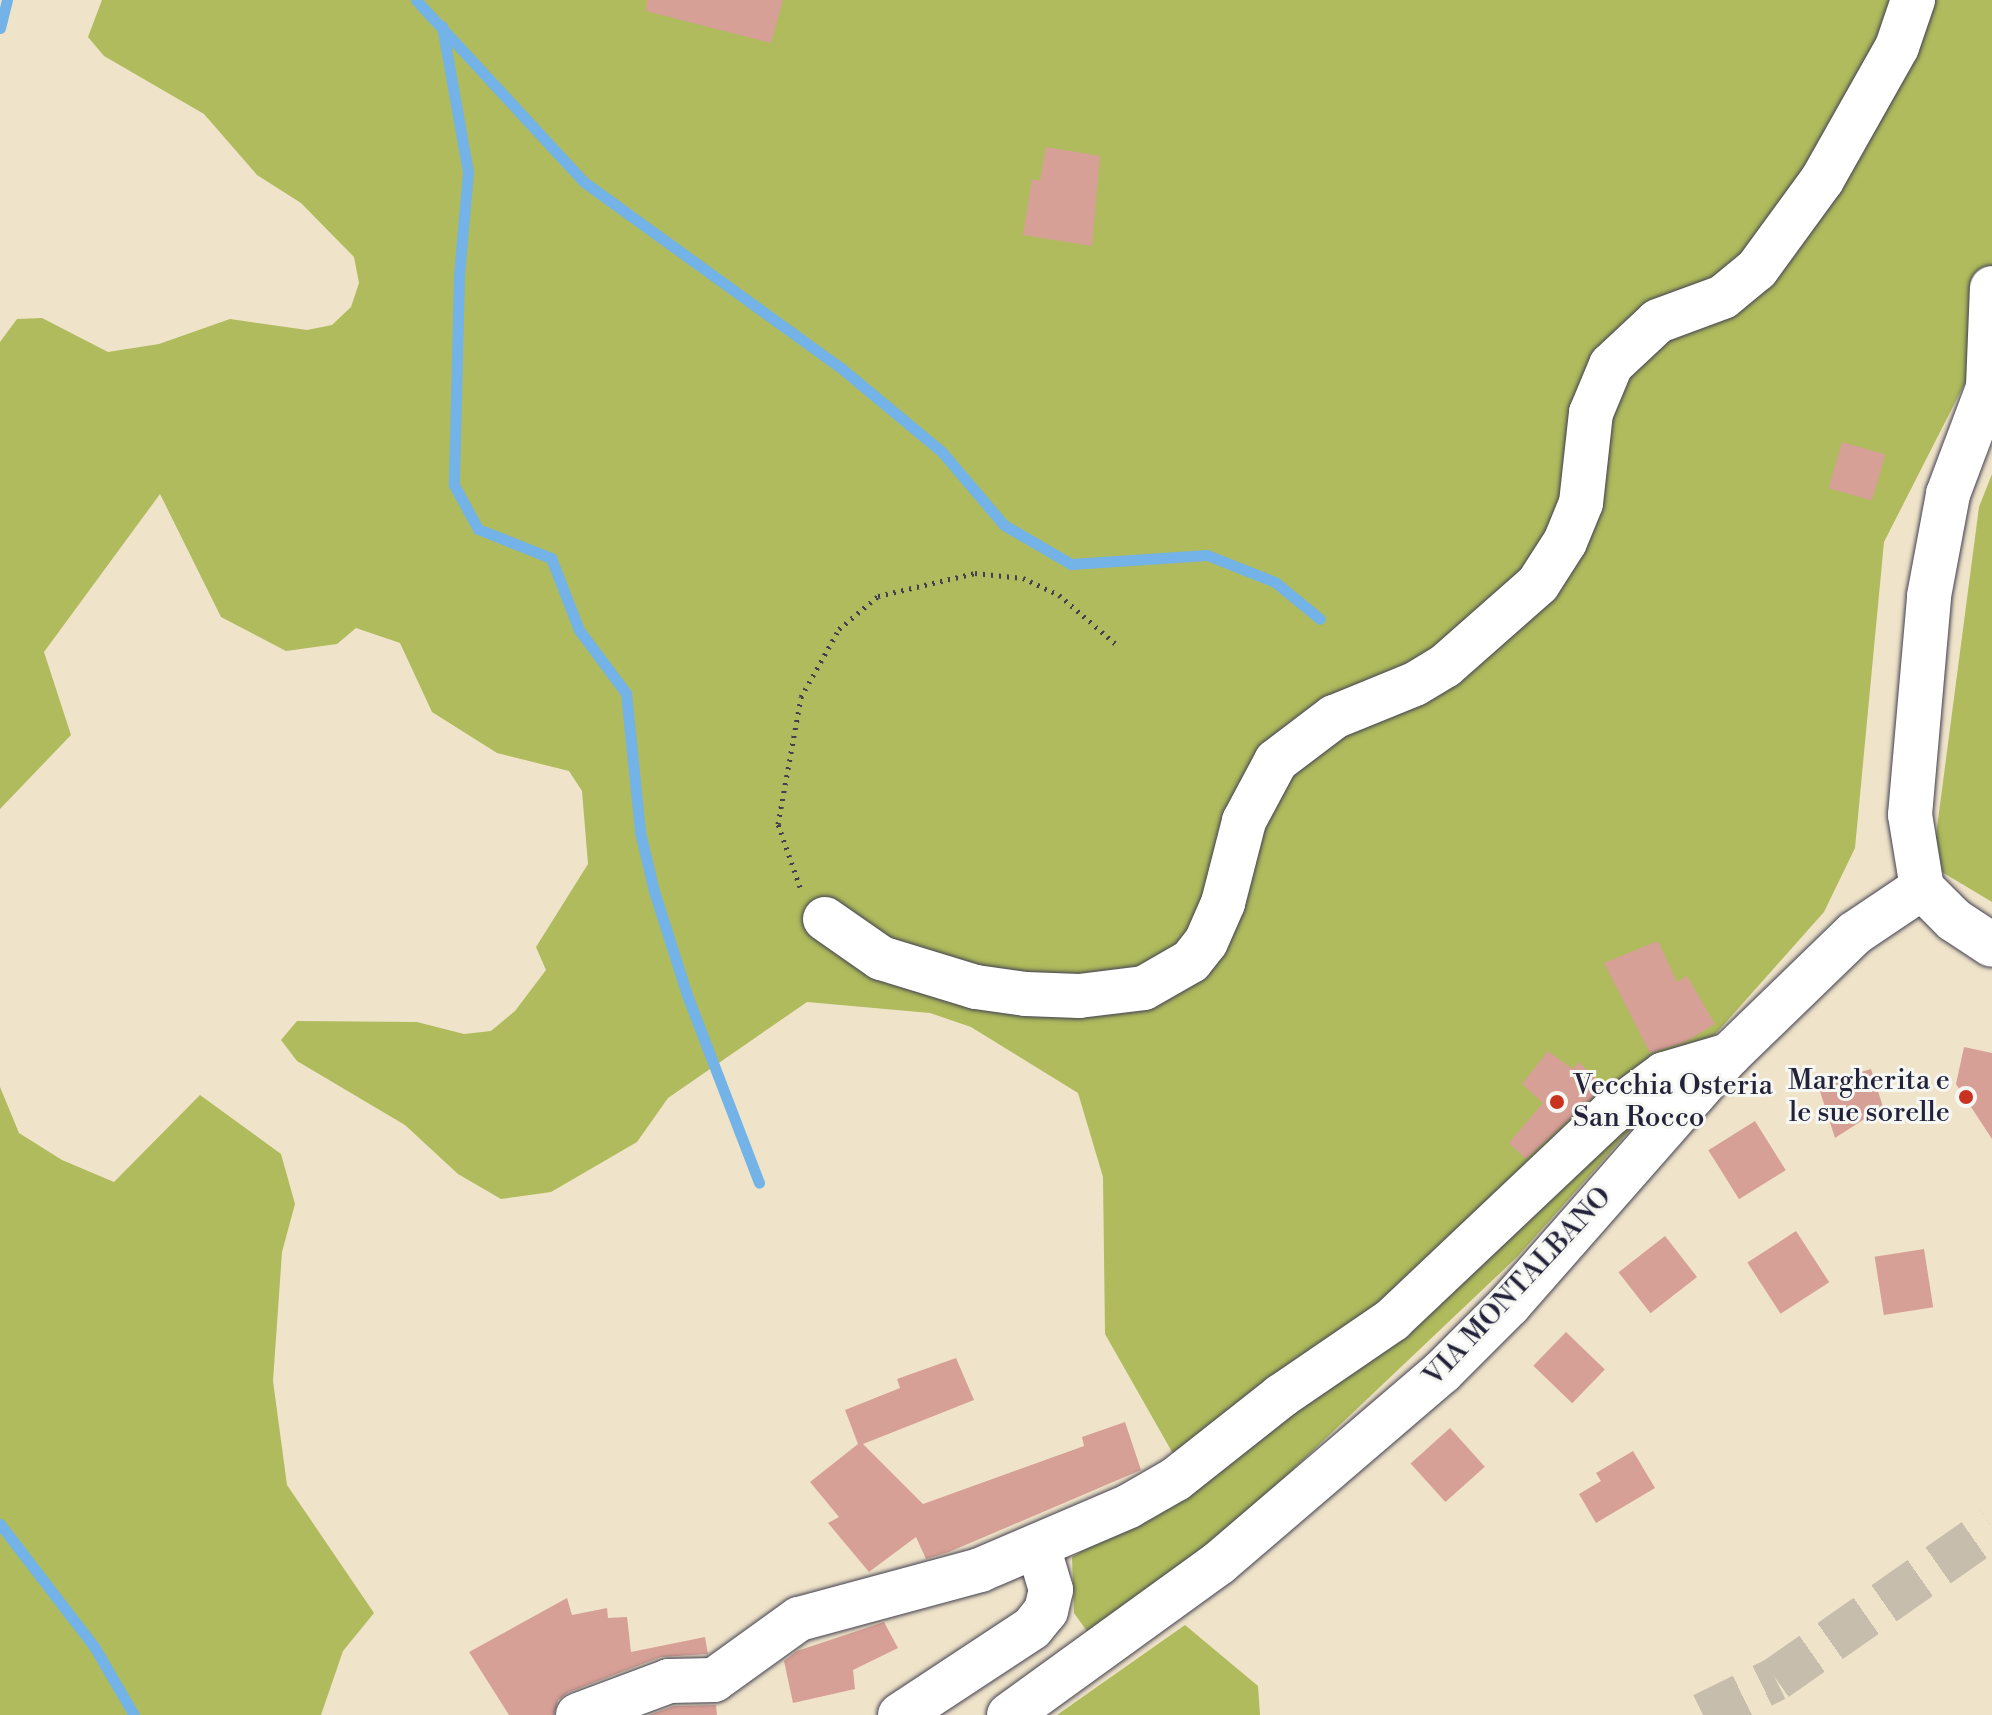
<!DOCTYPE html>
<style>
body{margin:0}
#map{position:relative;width:1992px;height:1715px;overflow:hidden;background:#efe4c9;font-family:"Libre Bodoni",serif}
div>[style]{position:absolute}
.green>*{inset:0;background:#afbb5c}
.stream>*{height:11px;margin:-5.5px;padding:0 5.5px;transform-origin:5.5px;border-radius:5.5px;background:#73b3e7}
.building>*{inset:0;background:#d7a096;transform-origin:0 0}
.highway-tunnel>*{height:44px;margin-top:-22px;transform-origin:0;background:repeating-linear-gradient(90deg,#c6bdad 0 44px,transparent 0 66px)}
.path>*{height:5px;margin-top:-2.5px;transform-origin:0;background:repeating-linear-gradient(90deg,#413f50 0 2px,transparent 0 8px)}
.roads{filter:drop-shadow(0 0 2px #413f50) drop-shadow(0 0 2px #413f50)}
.minor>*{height:44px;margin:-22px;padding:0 22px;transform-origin:22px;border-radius:22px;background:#fff}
.major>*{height:44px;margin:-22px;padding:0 22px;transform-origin:22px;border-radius:22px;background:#fff}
.dots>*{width:22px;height:22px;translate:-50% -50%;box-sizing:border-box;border:4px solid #f6f6f2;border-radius:50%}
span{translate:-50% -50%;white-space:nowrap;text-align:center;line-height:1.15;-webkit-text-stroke:6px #f6f6f2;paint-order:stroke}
.poi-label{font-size:28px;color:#22223b}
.right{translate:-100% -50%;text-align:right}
.left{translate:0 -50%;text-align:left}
.street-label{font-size:28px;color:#22223b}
</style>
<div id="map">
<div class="green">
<div style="clip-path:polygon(102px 0,1992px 0,1992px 330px,1884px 542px,1855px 848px,1824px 912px,1517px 1257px,1245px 1515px,1089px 1634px,1074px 1613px,1072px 1557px,1192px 1487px,1105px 1334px,1103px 1177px,1078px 1093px,971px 1027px,930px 1013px,807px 1002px,668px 1098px,637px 1142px,551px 1192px,501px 1199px,458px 1174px,405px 1125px,297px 1061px,281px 1040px,297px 1021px,417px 1022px,464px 1034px,491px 1031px,515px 1011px,546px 970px,536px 947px,588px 864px,582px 791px,569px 771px,497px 753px,432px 712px,400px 643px,356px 628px,337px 644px,286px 651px,221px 617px,160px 494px,44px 652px,71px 735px,0 809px,0 342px,17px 319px,42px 318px,108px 352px,159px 344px,230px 319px,307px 330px,332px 325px,351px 307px,359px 283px,354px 257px,301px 203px,257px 175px,204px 114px,104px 56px,88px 37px)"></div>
<div style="clip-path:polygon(1992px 474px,1992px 902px,1932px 866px,1979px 507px)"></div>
<div style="clip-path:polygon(0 1087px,19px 1133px,62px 1160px,114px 1182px,200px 1095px,281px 1154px,295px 1204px,282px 1252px,273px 1381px,287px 1485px,374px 1613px,343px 1651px,321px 1715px,0 1715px)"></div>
<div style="clip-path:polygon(1185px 1625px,1258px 1686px,1260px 1715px,1057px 1715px)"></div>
</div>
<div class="stream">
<div style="left:416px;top:0;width:248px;rotate:47.3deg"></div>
<div style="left:584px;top:182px;width:317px;rotate:35.9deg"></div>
<div style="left:841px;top:368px;width:131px;rotate:39.7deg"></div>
<div style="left:942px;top:452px;width:96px;rotate:49.7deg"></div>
<div style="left:1004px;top:525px;width:78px;rotate:30.2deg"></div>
<div style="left:1071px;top:564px;width:136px;rotate:-3.8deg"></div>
<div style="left:1207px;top:555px;width:73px;rotate:21.7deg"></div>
<div style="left:1275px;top:582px;width:58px;rotate:39.4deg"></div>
<div style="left:442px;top:26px;width:148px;rotate:79.9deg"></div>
<div style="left:468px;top:172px;width:103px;rotate:95deg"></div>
<div style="left:459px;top:275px;width:210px;rotate:91.4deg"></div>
<div style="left:454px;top:485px;width:50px;rotate:61.4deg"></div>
<div style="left:478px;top:529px;width:79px;rotate:21.7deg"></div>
<div style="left:551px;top:558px;width:77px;rotate:68.7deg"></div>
<div style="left:579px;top:630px;width:79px;rotate:53.3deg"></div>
<div style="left:626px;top:693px;width:140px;rotate:84.2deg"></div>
<div style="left:640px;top:832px;width:61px;rotate:76.7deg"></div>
<div style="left:654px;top:891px;width:109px;rotate:72.4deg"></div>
<div style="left:687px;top:995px;width:201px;rotate:69deg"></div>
<div style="left:0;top:28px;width:29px;rotate:-76deg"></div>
<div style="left:0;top:1524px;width:156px;rotate:52.5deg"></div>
<div style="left:95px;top:1648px;width:78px;rotate:59.8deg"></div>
</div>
<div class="building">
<div style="clip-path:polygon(647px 0,783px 0,771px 43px,646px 11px)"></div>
<div style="clip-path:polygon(1046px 147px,1100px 156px,1092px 246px,1023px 235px,1032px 179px,1040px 181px)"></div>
<div style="left:1842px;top:442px;width:45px;height:48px;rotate:16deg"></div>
<div style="clip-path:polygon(1658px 941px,1677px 982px,1687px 976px,1715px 1024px,1685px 1042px,1650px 1053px,1604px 963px)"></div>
<div style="clip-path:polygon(1964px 1047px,1992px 1053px,1992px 1139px,1956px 1084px)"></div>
<div style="clip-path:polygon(1548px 1051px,1573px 1069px,1579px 1062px,1604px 1087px,1526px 1159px,1509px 1143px,1543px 1103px,1522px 1084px)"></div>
<div style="clip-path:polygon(1871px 1069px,1883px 1107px,1835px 1138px,1818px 1085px)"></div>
<div style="left:1755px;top:1121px;width:58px;height:55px;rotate:58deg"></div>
<div style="left:1796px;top:1231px;width:61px;height:58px;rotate:57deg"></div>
<div style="left:1665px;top:1236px;width:52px;height:59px;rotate:52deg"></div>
<div style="left:1924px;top:1249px;width:59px;height:50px;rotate:81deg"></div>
<div style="left:1566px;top:1332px;width:54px;height:47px;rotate:44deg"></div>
<div style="clip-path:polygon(956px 1358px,974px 1400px,863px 1444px,923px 1504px,1084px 1446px,1082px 1437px,1125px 1422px,1141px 1470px,949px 1552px,926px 1559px,916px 1537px,869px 1572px,828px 1523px,839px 1517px,810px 1482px,858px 1444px,845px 1410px,900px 1388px,897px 1379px)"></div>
<div style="left:1450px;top:1428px;width:52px;height:53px;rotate:48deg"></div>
<div style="clip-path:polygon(1633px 1451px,1655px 1488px,1596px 1523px,1579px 1494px,1601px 1481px,1596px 1473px)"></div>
<div style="clip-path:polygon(567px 1598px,572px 1615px,607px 1608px,608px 1618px,627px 1617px,631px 1652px,705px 1637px,708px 1654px,661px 1657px,569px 1692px,558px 1700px,554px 1715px,509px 1715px,469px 1652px)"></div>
<div style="clip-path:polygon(884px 1622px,898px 1648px,853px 1670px,855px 1689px,793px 1703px,784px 1661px,797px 1651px)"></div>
<div style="clip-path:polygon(716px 1705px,717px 1715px,649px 1715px,674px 1706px)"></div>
</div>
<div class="highway-tunnel">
<div style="left:1703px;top:1715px;width:81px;rotate:-26.3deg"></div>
<div style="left:1776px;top:1679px;width:264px;rotate:-35deg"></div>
</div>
<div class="path">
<div style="left:800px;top:887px;width:67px;rotate:-109.2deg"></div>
<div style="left:778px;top:824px;width:129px;rotate:-79.7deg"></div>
<div style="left:801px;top:697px;width:78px;rotate:-60.8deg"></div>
<div style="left:839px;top:629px;width:51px;rotate:-40.2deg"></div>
<div style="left:878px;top:596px;width:100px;rotate:-13.3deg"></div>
<div style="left:975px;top:573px;width:48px;rotate:5.9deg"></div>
<div style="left:1023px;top:578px;width:40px;rotate:25deg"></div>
<div style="left:1059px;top:595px;width:78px;rotate:40.8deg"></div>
</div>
<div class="roads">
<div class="minor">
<div style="left:1988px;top:386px;width:98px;rotate:-87.7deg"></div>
<div style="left:825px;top:919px;width:68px;rotate:34.9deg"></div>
<div style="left:881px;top:958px;width:99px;rotate:17deg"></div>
<div style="left:976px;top:987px;width:50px;rotate:8deg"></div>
<div style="left:1026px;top:994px;width:53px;rotate:2.2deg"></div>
<div style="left:1079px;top:996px;width:65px;rotate:-7deg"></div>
<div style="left:1144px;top:988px;width:54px;rotate:-29.9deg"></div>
<div style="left:1191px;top:961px;width:24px;rotate:-52deg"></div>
<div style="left:1206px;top:942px;width:43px;rotate:-66.4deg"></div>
<div style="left:1223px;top:903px;width:85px;rotate:-75.6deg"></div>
<div style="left:1244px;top:821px;width:68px;rotate:-61.9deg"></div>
<div style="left:1276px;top:761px;width:73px;rotate:-37.2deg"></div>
<div style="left:1334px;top:717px;width:87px;rotate:-22.2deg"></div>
<div style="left:1415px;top:684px;width:35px;rotate:-31deg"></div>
<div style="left:1445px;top:666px;width:124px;rotate:-41.4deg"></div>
<div style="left:1538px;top:584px;width:50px;rotate:-57.3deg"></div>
<div style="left:1565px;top:542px;width:42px;rotate:-67.7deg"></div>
<div style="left:1581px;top:503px;width:91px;rotate:-83.7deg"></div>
<div style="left:1591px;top:413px;width:52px;rotate:-67.4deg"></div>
<div style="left:1611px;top:365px;width:64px;rotate:-43.1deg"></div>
<div style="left:1658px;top:321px;width:69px;rotate:-20.3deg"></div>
<div style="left:1723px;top:297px;width:44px;rotate:-39.5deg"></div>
<div style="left:1757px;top:269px;width:110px;rotate:-53.9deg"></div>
<div style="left:1822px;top:180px;width:153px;rotate:-60.6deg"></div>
<div style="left:1897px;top:47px;width:50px;rotate:-71.2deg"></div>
<div style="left:578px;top:1715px;width:97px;rotate:-20.5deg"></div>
<div style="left:669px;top:1681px;width:45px;rotate:-1.3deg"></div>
<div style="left:714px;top:1680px;width:105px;rotate:-35.7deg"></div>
<div style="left:799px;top:1619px;width:188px;rotate:-15.1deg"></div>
<div style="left:980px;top:1570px;width:162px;rotate:-23.2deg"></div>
<div style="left:1129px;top:1506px;width:54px;rotate:-29.9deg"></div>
<div style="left:1176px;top:1479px;width:134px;rotate:-38.3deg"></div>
<div style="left:1281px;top:1396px;width:135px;rotate:-34.4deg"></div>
<div style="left:1392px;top:1320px;width:300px;rotate:-43.4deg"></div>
<div style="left:1610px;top:1114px;width:67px;rotate:-36.5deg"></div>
<div style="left:1664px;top:1074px;width:68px;rotate:-16.3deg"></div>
<div style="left:900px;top:1715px;width:158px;rotate:-33.4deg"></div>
<div style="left:1032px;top:1628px;width:22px;rotate:-51deg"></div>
<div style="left:1046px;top:1611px;width:22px;rotate:-77deg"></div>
<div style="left:1051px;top:1590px;width:46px;rotate:-106.5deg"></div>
<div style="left:1009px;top:1715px;width:259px;rotate:-35.9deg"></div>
<div style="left:1219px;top:1563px;width:294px;rotate:-40.6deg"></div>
<div style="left:1442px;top:1372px;width:95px;rotate:-45deg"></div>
<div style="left:1509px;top:1305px;width:333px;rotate:-48.7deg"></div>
<div style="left:1729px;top:1055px;width:175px;rotate:-44.1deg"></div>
<div style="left:1855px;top:933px;width:81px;rotate:-33.9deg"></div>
<div style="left:1922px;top:888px;width:74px;rotate:-99.3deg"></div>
<div style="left:1910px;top:815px;width:220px;rotate:-85deg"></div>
<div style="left:1929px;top:596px;width:104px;rotate:-79.4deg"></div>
<div style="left:1948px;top:494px;width:125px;rotate:-69.4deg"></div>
</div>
<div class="major">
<div style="left:1922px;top:888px;width:45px;rotate:45deg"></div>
<div style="left:1954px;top:920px;width:45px;rotate:33.3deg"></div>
</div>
</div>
<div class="dots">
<div style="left:1966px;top:1097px;background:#c8321e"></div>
<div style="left:1557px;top:1102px;background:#c8321e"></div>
</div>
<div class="poi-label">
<span class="right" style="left:1950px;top:1097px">Margherita e<br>le sue sorelle</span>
<span class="left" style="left:1573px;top:1102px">Vecchia Osteria<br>San Rocco</span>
</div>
<div class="street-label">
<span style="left:1518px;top:1287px;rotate:-47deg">VIA MONTALBANO</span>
</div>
</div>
